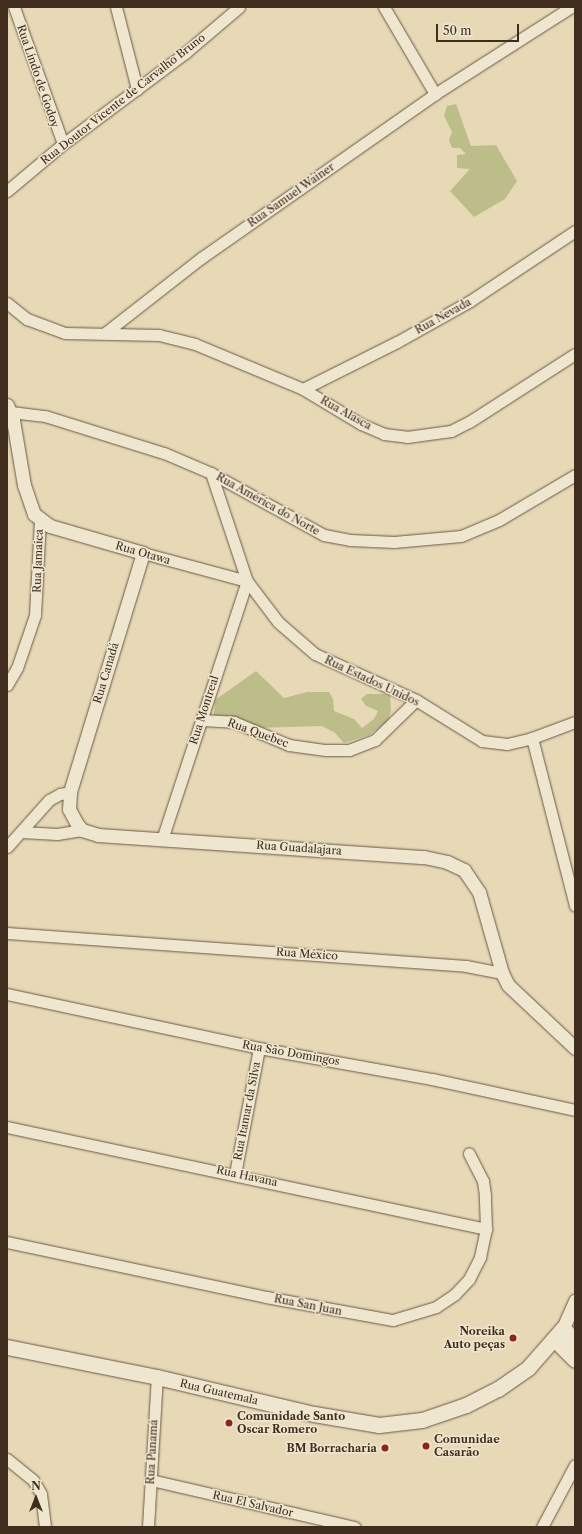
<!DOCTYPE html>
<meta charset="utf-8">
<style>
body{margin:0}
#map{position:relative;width:582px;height:1534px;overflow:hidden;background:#e7d9b6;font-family:"Libre Caslon Text",serif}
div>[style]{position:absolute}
.green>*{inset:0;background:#bdbd89}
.roads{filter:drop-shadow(0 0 1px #6a5844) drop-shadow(0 0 1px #6a5844)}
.minor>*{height:11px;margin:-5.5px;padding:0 5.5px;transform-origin:5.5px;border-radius:5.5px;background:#efe6d0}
.tertiary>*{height:13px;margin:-6.5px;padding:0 6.5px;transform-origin:6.5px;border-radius:6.5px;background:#efe6d0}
.secondary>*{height:15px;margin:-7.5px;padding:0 7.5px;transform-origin:7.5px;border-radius:7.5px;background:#efe6d0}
.dots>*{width:11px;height:11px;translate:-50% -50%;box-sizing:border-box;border:2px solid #efe6d0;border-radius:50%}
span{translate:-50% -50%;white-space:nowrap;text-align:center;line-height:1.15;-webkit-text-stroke:3px #efe6d0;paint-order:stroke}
.street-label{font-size:11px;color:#412d1e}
.poi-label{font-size:11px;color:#412d1e;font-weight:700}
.right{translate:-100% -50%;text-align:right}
.left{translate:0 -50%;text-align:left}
.frame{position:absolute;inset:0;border:8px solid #412d1e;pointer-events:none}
.north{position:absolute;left:16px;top:1478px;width:40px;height:40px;-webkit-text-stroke:3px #efe6d0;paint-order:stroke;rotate:0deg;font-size:11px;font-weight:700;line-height:16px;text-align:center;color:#412d1e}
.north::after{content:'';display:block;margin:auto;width:14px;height:18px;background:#412d1e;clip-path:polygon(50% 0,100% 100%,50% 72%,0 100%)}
.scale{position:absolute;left:436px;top:24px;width:83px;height:18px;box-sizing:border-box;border:2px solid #412d1e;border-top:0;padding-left:5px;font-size:12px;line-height:14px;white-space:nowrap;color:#412d1e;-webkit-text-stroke:3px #efe6d0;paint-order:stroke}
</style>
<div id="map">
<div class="green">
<div style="clip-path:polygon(456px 104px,471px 146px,496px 145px,517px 181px,505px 199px,474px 217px,450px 191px,470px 169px,457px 168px,457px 155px,466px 154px,460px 148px,452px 148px,449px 140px,452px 132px,444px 116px,447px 106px)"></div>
<div style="clip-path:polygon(256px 671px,284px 698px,307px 692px,329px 692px,333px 699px,334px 711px,354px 719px,362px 728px,374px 719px,378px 711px,366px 706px,361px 699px,367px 694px,390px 694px,391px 711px,388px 721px,369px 735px,344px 743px,335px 733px,322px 726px,255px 728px,231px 716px,214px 715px,215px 700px)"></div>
</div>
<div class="roads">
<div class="minor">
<div style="left:14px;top:7px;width:145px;rotate:70.3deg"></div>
<div style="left:116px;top:7px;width:85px;rotate:75.6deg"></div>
<div style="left:384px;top:7px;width:101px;rotate:59.6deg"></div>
<div style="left:7px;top:191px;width:73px;rotate:-40deg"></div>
<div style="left:63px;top:144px;width:152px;rotate:-36.7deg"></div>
<div style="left:185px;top:53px;width:71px;rotate:-40.4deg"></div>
<div style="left:7px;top:303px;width:26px;rotate:39deg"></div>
<div style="left:27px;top:319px;width:40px;rotate:20.2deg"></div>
<div style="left:65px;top:333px;width:94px;rotate:1.2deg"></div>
<div style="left:159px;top:335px;width:37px;rotate:14deg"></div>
<div style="left:195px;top:344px;width:117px;rotate:22.6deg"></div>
<div style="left:303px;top:389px;width:68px;rotate:31.1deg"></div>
<div style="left:361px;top:424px;width:25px;rotate:23deg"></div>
<div style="left:384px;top:434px;width:23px;rotate:7deg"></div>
<div style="left:407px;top:437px;width:44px;rotate:-7.8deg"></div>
<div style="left:451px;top:431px;width:20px;rotate:-27deg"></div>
<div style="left:469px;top:422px;width:126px;rotate:-32.7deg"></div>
<div style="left:105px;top:333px;width:122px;rotate:-38deg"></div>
<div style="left:201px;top:258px;width:286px;rotate:-35deg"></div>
<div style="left:435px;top:94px;width:161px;rotate:-32.6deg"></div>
<div style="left:303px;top:389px;width:105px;rotate:-26.6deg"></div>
<div style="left:397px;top:342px;width:84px;rotate:-29.3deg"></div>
<div style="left:470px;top:301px;width:126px;rotate:-33.7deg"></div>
<div style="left:11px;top:412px;width:34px;rotate:7deg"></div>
<div style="left:45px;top:416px;width:125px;rotate:17.3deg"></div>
<div style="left:164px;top:453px;width:51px;rotate:23.1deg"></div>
<div style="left:211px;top:473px;width:129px;rotate:28.8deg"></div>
<div style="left:324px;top:535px;width:26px;rotate:11deg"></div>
<div style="left:350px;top:540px;width:44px;rotate:2.6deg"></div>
<div style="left:394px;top:542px;width:67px;rotate:-5.1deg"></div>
<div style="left:461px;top:536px;width:41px;rotate:-22.8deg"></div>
<div style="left:499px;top:520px;width:88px;rotate:-30.6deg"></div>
<div style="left:211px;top:473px;width:114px;rotate:71.6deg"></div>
<div style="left:247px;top:581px;width:51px;rotate:52.9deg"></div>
<div style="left:278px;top:622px;width:49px;rotate:40.9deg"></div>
<div style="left:315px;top:654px;width:111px;rotate:24.5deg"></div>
<div style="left:416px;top:700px;width:78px;rotate:31.8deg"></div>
<div style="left:482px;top:741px;width:25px;rotate:7deg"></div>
<div style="left:507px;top:744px;width:26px;rotate:-13deg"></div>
<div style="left:532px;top:738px;width:46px;rotate:-20.4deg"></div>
<div style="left:143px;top:553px;width:108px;rotate:15.1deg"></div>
<div style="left:247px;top:581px;width:273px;rotate:108.2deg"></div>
<div style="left:7px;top:685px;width:20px;rotate:-60deg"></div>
<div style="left:17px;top:668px;width:56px;rotate:-71.2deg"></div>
<div style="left:35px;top:615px;width:94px;rotate:-87deg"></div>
<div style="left:201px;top:720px;width:33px;rotate:3deg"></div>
<div style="left:234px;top:722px;width:60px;rotate:22.7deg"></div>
<div style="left:289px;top:745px;width:37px;rotate:8deg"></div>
<div style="left:326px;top:750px;width:23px"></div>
<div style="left:349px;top:750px;width:28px;rotate:-21deg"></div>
<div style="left:375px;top:740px;width:57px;rotate:-44.3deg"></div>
<div style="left:532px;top:738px;width:173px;rotate:75.6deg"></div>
<div style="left:21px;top:832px;width:36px;rotate:3deg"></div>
<div style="left:57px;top:834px;width:25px;rotate:-9deg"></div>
<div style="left:7px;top:847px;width:63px;rotate:-48.2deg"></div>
<div style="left:49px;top:800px;width:13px;rotate:-29deg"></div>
<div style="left:60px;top:794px;width:10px;rotate:-11deg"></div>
<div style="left:7px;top:933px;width:460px;rotate:4.1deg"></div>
<div style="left:466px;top:966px;width:37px;rotate:11deg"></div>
<div style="left:7px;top:994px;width:258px;rotate:12.1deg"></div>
<div style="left:259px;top:1048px;width:176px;rotate:10.2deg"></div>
<div style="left:432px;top:1079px;width:146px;rotate:12.2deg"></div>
<div style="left:7px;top:1127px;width:490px;rotate:12deg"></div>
<div style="left:235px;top:1174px;width:128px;rotate:-79.2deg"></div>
<div style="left:7px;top:1242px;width:265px;rotate:12deg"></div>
<div style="left:266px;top:1297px;width:129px;rotate:10.3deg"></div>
<div style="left:393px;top:1320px;width:45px;rotate:-16.8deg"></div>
<div style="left:436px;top:1307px;width:23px;rotate:-34deg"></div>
<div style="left:455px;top:1294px;width:21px;rotate:-47deg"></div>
<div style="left:469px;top:1279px;width:25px;rotate:-63deg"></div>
<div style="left:480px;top:1257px;width:29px;rotate:-78deg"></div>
<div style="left:486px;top:1229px;width:34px;rotate:-92deg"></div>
<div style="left:485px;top:1195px;width:14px;rotate:-98deg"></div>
<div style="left:483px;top:1181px;width:31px;rotate:-117deg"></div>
<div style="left:7px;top:1459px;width:33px;rotate:39deg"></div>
<div style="left:33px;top:1480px;width:16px;rotate:60deg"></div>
<div style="left:41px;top:1494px;width:33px;rotate:83deg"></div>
<div style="left:151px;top:1480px;width:209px;rotate:13deg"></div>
<div style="left:148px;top:1527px;width:150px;rotate:-86.6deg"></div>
<div style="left:542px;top:1527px;width:70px;rotate:-62deg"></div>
</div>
<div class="tertiary">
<div style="left:7px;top:405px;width:16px;rotate:68deg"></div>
<div style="left:13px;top:420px;width:66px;rotate:80.4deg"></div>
<div style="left:24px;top:485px;width:31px;rotate:71deg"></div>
<div style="left:34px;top:514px;width:20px;rotate:37deg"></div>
<div style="left:50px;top:526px;width:97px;rotate:16.2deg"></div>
<div style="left:143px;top:553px;width:250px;rotate:107deg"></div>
<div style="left:70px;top:792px;width:17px;rotate:93deg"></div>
<div style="left:69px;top:809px;width:17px;rotate:62deg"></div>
<div style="left:77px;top:824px;width:8px;rotate:50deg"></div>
<div style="left:82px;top:830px;width:17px;rotate:17deg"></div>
<div style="left:98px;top:835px;width:327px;rotate:3.9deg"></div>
<div style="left:424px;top:857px;width:24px;rotate:12deg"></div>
<div style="left:447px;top:862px;width:19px;rotate:25deg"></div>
<div style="left:464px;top:870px;width:27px;rotate:56deg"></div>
<div style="left:479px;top:892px;width:84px;rotate:74.1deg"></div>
<div style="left:502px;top:973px;width:13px;rotate:63deg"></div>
<div style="left:508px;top:985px;width:92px;rotate:43.2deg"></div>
<div style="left:563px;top:1328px;width:30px;rotate:-66deg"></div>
</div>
<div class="secondary">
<div style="left:555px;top:1340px;width:28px;rotate:45deg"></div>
<div style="left:7px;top:1347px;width:153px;rotate:11.3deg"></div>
<div style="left:157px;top:1377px;width:161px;rotate:13.3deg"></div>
<div style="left:314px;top:1414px;width:66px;rotate:9.6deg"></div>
<div style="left:379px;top:1425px;width:43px;rotate:-6.6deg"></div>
<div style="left:422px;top:1420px;width:46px;rotate:-18.8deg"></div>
<div style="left:466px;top:1405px;width:36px;rotate:-27deg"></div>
<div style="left:498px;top:1389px;width:37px;rotate:-35deg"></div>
<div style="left:528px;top:1368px;width:53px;rotate:-48.8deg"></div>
<div style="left:563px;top:1328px;width:18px;rotate:47deg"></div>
</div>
</div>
<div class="dots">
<div style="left:513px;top:1338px;background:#8f2418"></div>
<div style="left:229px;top:1423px;background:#8f2418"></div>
<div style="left:426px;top:1446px;background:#8f2418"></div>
<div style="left:385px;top:1448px;background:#8f2418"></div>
</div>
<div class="street-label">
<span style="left:38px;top:76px;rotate:71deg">Rua Lindo de Godoy</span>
<span style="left:123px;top:99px;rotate:-38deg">Rua Doutor Vicente de Carvalho Bruno</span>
<span style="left:291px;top:195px;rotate:-35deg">Rua Samuel Wainer</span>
<span style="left:443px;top:316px;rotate:-29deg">Rua Nevada</span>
<span style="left:346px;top:413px;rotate:29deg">Rua Alasca</span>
<span style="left:268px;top:504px;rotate:29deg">Rua América do Norte</span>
<span style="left:143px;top:553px;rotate:16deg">Rua Otawa</span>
<span style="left:38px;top:561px;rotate:-88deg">Rua Jamaica</span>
<span style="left:106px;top:673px;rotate:-73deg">Rua Canadá</span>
<span style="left:372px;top:681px;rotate:25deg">Rua Estados Unidos</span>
<span style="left:204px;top:710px;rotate:-72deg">Rua Montreal</span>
<span style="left:258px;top:733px;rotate:20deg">Rua Quebec</span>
<span style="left:299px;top:848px;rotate:4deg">Rua Guadalajara</span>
<span style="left:307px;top:954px;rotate:4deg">Rua México</span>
<span style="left:291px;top:1053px;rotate:10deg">Rua São Domingos</span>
<span style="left:247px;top:1111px;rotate:-79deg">Rua Itamar da Silva</span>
<span style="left:247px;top:1176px;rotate:12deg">Rua Havana</span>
<span style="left:308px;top:1305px;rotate:11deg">Rua San Juan</span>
<span style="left:219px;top:1392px;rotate:13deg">Rua Guatemala</span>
<span style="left:152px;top:1452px;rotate:-87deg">Rua Panamá</span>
<span style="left:253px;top:1504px;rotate:13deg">Rua El Salvador</span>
</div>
<div class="poi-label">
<span class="right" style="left:505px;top:1338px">Noreika<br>Auto peças</span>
<span class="left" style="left:237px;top:1423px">Comunidade Santo<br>Oscar Romero</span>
<span class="left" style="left:434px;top:1446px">Comunidae<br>Casarão</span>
<span class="right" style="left:377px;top:1448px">BM Borracharia</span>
</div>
<div class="frame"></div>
<div class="north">N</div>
<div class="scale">50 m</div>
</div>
